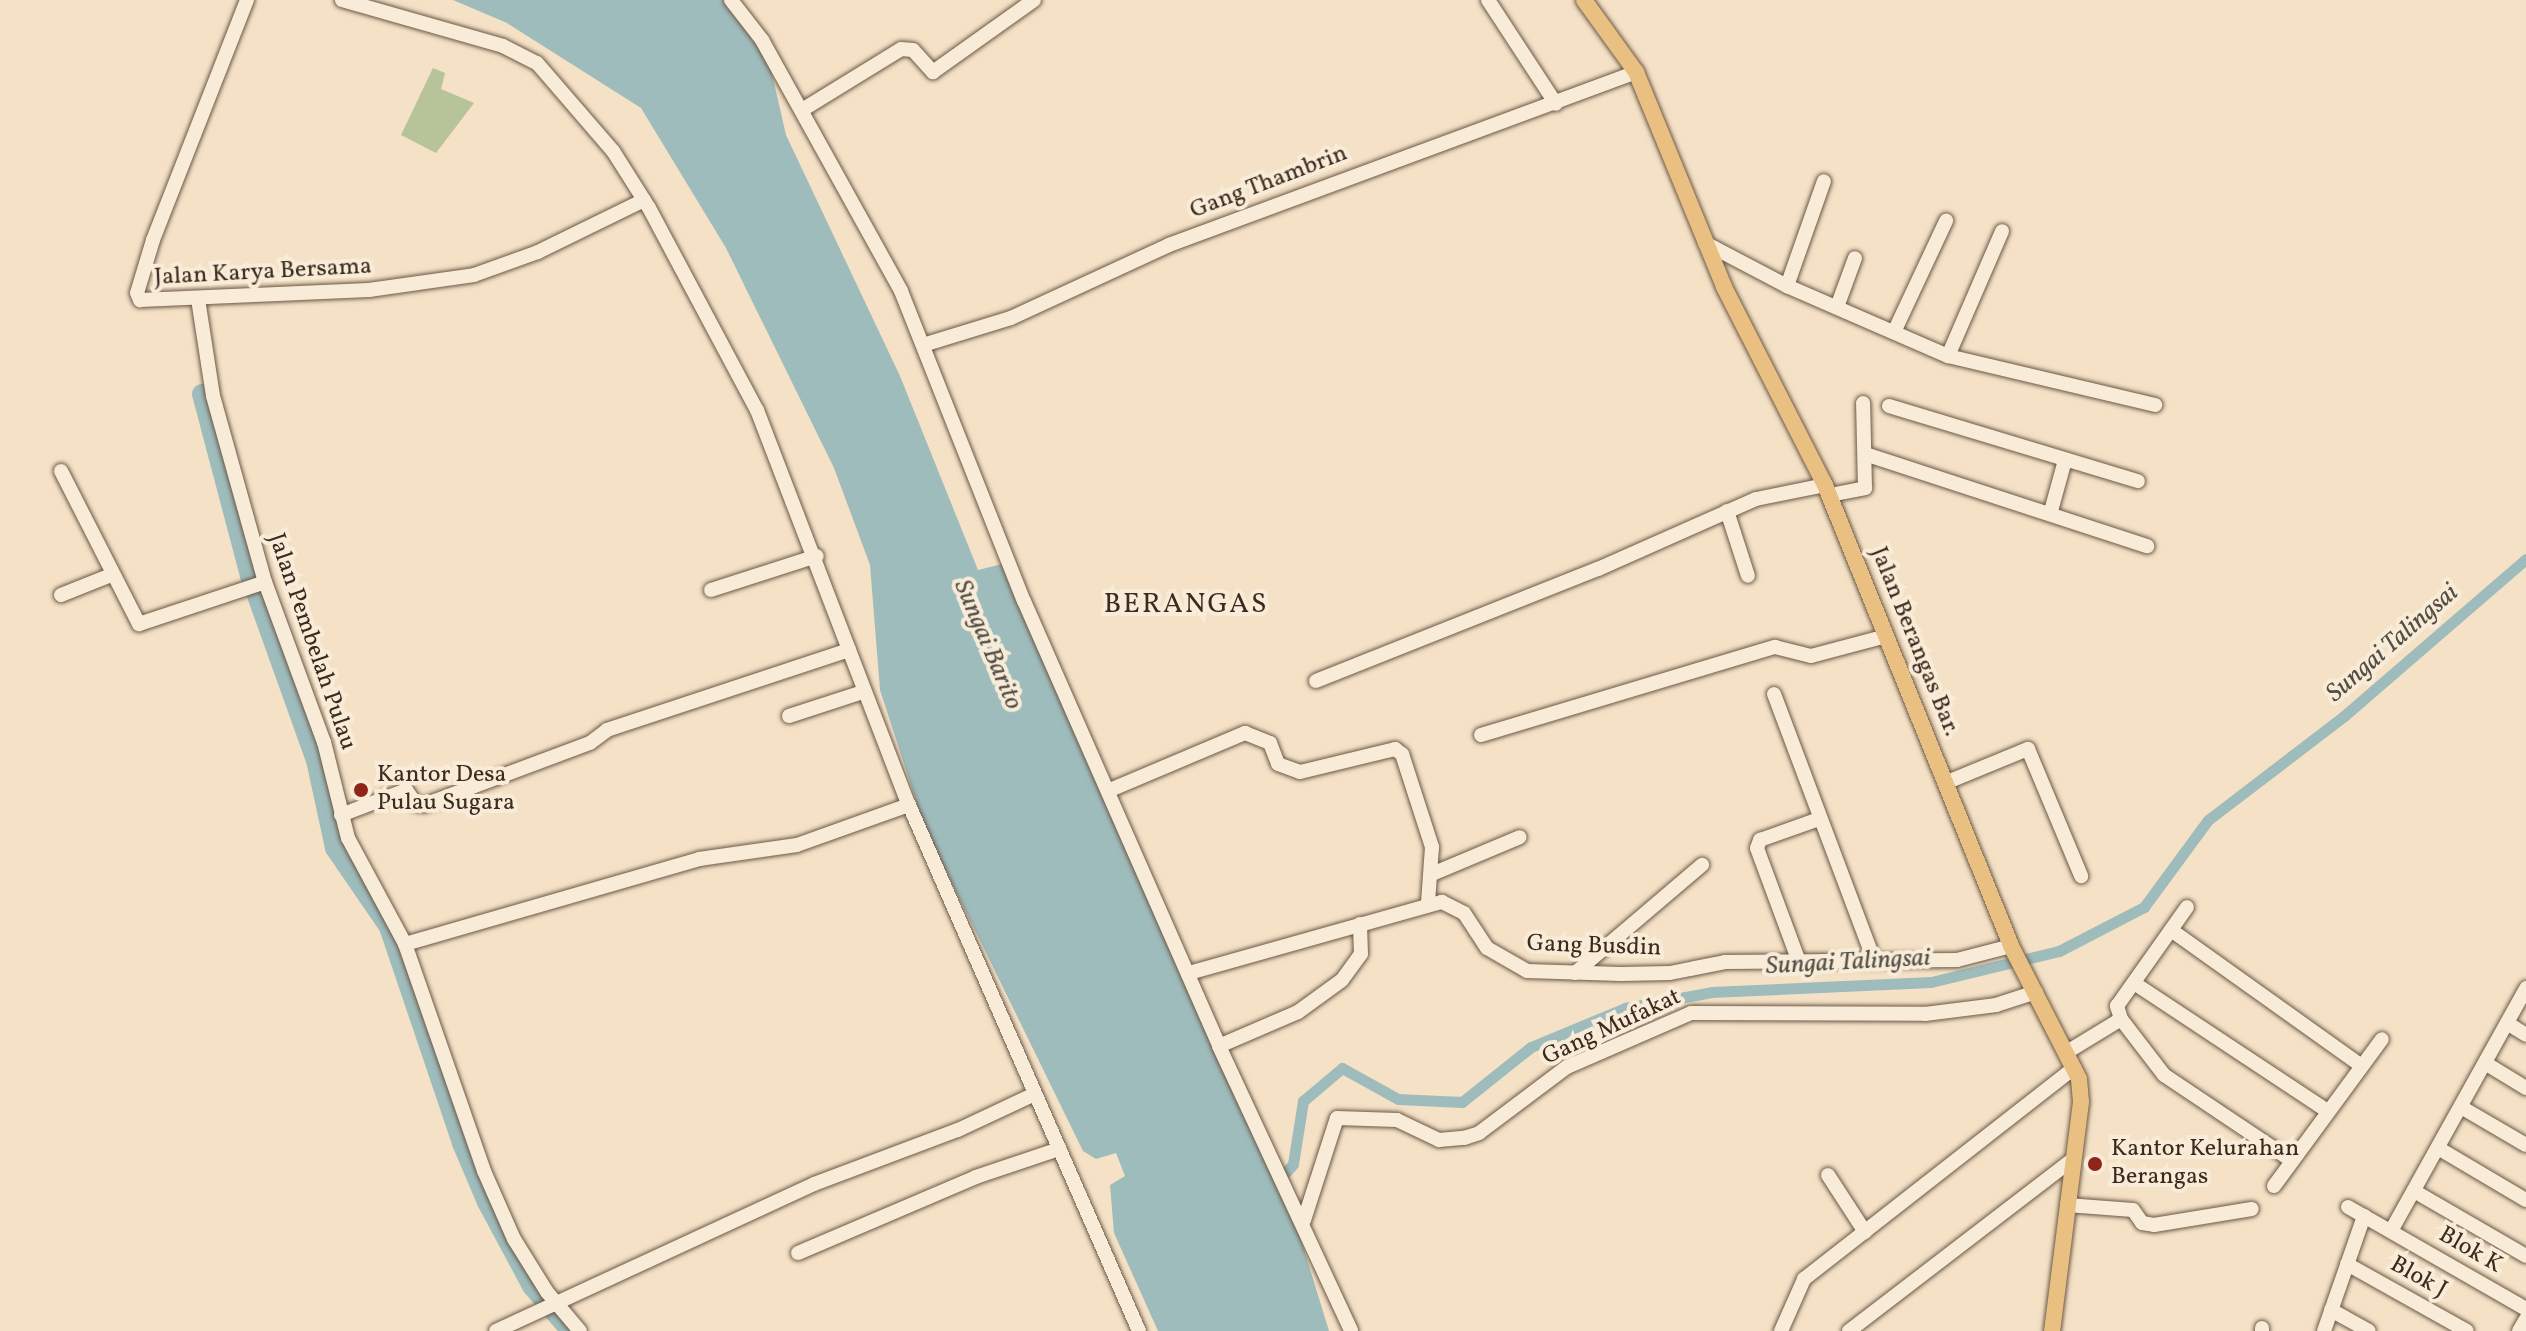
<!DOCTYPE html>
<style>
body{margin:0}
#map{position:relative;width:2526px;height:1331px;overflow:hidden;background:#f5e1c5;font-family:Vollkorn,serif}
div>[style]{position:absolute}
.green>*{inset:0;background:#b7c398}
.water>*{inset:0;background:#9fbcbd}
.canal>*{height:11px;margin:-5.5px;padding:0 5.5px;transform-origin:5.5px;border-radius:5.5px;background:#9fbcbd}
.river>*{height:20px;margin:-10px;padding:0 10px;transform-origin:10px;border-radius:10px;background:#9fbcbd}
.roads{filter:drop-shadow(0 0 2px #6a5847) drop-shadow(0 0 2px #6a5847)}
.minor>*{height:14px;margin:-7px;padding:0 7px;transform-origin:7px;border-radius:7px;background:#f8ecd9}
.major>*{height:16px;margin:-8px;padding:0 8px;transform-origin:8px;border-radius:8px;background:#eac082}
.dots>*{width:22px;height:22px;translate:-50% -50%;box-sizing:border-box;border:4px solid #f8ecd9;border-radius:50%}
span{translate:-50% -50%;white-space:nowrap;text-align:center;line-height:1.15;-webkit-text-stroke:8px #f8ecd9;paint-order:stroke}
.street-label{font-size:24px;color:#3b2a1d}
.poi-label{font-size:24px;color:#3b2a1d}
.left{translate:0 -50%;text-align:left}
.water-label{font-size:26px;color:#544e45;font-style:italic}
.quarter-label{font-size:28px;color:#3b2a1d;letter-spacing:2px}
</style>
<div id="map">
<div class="green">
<div style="clip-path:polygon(433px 68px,445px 73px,441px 89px,474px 103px,436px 153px,401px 135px)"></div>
</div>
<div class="water">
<div style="clip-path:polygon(453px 0,725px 0,770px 65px,786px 135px,900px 376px,978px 570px,1006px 563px,1291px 1207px,1329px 1331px,1158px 1331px,1114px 1233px,1110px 1185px,1125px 1176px,1116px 1153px,1096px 1159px,1083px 1151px,925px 828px,880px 690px,870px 565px,834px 468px,726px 248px,641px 108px,507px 23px)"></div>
</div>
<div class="canal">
<div style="left:1277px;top:1182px;width:24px;rotate:-48deg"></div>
<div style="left:1293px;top:1164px;width:64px;rotate:-81deg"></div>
<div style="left:1303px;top:1101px;width:51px;rotate:-40.2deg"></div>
<div style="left:1342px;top:1068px;width:64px;rotate:29deg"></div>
<div style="left:1398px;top:1099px;width:64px;rotate:2.7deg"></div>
<div style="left:1462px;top:1102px;width:88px;rotate:-38.6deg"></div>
<div style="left:1531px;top:1047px;width:102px;rotate:-22.5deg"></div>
<div style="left:1625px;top:1008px;width:88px;rotate:-10.4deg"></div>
<div style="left:1712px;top:992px;width:219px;rotate:-2.6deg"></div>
<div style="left:1931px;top:982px;width:132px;rotate:-13.6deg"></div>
<div style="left:2059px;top:951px;width:96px;rotate:-27.4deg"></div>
<div style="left:2144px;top:907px;width:108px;rotate:-53.7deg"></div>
<div style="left:2208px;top:820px;width:171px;rotate:-37.4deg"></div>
<div style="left:2344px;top:716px;width:240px;rotate:-40.8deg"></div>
</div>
<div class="river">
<div style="left:202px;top:394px;width:188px;rotate:75.2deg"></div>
<div style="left:250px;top:576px;width:195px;rotate:70.3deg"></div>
<div style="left:316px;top:760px;width:90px;rotate:77.8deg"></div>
<div style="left:335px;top:848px;width:96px;rotate:55.6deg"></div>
<div style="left:389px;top:927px;width:228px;rotate:71.3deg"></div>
<div style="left:462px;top:1143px;width:64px;rotate:67deg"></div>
<div style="left:487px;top:1202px;width:95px;rotate:61.8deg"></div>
<div style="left:532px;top:1286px;width:60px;rotate:49.1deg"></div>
</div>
<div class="roads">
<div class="minor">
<div style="left:247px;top:0;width:258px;rotate:111.4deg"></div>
<div style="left:153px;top:240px;width:55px;rotate:106.8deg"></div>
<div style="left:137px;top:293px;width:8px;rotate:67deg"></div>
<div style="left:140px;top:300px;width:229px;rotate:-2.5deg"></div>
<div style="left:369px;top:290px;width:106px;rotate:-8.1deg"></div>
<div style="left:474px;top:275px;width:68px;rotate:-19.8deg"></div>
<div style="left:538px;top:252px;width:118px;rotate:-26.1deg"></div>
<div style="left:342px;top:0;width:167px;rotate:15.9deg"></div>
<div style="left:503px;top:46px;width:38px;rotate:27deg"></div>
<div style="left:537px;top:63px;width:116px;rotate:49.2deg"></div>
<div style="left:613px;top:151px;width:67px;rotate:57.7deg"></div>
<div style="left:649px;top:208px;width:229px;rotate:61.9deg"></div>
<div style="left:757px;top:410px;width:423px;rotate:69deg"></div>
<div style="left:909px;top:805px;width:574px;rotate:66.38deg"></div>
<div style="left:731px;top:0;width:51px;rotate:52.2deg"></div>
<div style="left:762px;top:40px;width:287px;rotate:61deg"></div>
<div style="left:901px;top:291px;width:334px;rotate:68.4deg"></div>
<div style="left:1024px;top:601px;width:486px;rotate:66.3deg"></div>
<div style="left:1219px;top:1046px;width:314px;rotate:65.1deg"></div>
<div style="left:1488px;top:0;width:124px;rotate:56.8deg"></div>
<div style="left:802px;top:110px;width:116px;rotate:-31.6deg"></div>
<div style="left:901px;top:49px;width:12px;rotate:5deg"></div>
<div style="left:913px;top:50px;width:30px;rotate:48deg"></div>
<div style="left:933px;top:72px;width:124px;rotate:-35.5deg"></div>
<div style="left:1705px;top:243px;width:93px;rotate:27.7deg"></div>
<div style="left:1787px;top:286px;width:176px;rotate:23.5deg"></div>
<div style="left:1948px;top:356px;width:213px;rotate:13.3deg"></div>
<div style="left:1787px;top:286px;width:111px;rotate:-70.6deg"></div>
<div style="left:198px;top:299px;width:98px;rotate:81.2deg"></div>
<div style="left:213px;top:396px;width:193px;rotate:74.4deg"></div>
<div style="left:265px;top:582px;width:171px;rotate:69.8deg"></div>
<div style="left:324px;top:742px;width:99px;rotate:76deg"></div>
<div style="left:348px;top:838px;width:120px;rotate:61.7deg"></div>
<div style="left:405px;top:944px;width:240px;rotate:70.8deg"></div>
<div style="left:484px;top:1171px;width:74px;rotate:66.2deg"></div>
<div style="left:514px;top:1239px;width:62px;rotate:58.1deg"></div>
<div style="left:547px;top:1292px;width:51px;rotate:49.8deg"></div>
<div style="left:1837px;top:307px;width:52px;rotate:-69.8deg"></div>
<div style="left:1894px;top:332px;width:123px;rotate:-64.9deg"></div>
<div style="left:923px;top:345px;width:92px;rotate:-17.1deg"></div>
<div style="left:1011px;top:318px;width:174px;rotate:-24.8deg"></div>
<div style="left:1169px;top:245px;width:498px;rotate:-20.3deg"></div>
<div style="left:1948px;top:356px;width:136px;rotate:-66.6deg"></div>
<div style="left:1889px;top:406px;width:260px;rotate:16.8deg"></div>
<div style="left:1865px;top:454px;width:297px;rotate:18.1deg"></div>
<div style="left:61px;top:471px;width:172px;rotate:63deg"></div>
<div style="left:139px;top:624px;width:133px;rotate:-18.4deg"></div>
<div style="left:1830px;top:495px;width:36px;rotate:-11deg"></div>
<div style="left:1865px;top:488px;width:85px;rotate:-91.3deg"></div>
<div style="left:1727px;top:511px;width:68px;rotate:72.1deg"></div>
<div style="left:2051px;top:511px;width:53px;rotate:-74.6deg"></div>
<div style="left:711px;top:590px;width:111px;rotate:-17.8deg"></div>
<div style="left:61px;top:595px;width:54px;rotate:-21.8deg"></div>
<div style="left:1316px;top:681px;width:303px;rotate:-21.7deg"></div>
<div style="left:1598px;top:569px;width:173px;rotate:-23.9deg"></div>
<div style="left:1756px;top:499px;width:70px;rotate:-11.5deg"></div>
<div style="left:1774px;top:694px;width:282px;rotate:69.4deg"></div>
<div style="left:789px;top:716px;width:78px;rotate:-18deg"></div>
<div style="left:1481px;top:735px;width:307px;rotate:-16.7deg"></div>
<div style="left:1775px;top:647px;width:37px;rotate:14deg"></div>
<div style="left:1811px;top:656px;width:78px;rotate:-14.9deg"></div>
<div style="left:1945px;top:783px;width:90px;rotate:-22.3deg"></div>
<div style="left:2028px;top:749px;width:138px;rotate:67.3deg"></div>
<div style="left:1110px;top:790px;width:147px;rotate:-22.9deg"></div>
<div style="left:1245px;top:733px;width:27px;rotate:22deg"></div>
<div style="left:1270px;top:743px;width:22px;rotate:69deg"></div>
<div style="left:1278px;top:764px;width:23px;rotate:20deg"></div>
<div style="left:1300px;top:772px;width:98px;rotate:-13.6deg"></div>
<div style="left:1395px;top:749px;width:9px;rotate:36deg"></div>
<div style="left:1402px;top:754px;width:98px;rotate:72.1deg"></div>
<div style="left:1432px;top:847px;width:56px;rotate:94.1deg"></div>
<div style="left:341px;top:815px;width:70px;rotate:-21deg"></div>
<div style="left:406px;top:790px;width:17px;rotate:54deg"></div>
<div style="left:416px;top:804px;width:8px;rotate:7deg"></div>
<div style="left:424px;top:805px;width:177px;rotate:-20.5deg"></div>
<div style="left:590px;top:743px;width:21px;rotate:-37deg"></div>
<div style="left:607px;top:730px;width:255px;rotate:-18.3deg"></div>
<div style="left:1432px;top:874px;width:95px;rotate:-22.8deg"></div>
<div style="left:2171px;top:930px;width:231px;rotate:35.5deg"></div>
<div style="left:405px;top:944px;width:306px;rotate:-16.1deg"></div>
<div style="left:699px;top:859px;width:99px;rotate:-8.1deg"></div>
<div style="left:797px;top:845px;width:119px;rotate:-19.7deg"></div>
<div style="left:1798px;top:959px;width:118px;rotate:-110.3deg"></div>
<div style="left:1757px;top:848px;width:9px;rotate:-69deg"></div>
<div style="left:1760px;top:840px;width:63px;rotate:-19.6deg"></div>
<div style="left:1189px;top:973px;width:263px;rotate:-15.7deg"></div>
<div style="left:1442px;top:902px;width:25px;rotate:27deg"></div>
<div style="left:1464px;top:913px;width:42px;rotate:56.7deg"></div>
<div style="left:1487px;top:948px;width:46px;rotate:29.9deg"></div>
<div style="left:1527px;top:971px;width:94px;rotate:1.8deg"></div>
<div style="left:1621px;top:974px;width:49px;rotate:-1.2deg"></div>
<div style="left:1670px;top:973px;width:56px;rotate:-11.3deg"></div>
<div style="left:1725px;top:962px;width:232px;rotate:-0.5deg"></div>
<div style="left:1957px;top:960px;width:56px;rotate:-14.5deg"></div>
<div style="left:1575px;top:973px;width:167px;rotate:-40.4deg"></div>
<div style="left:2134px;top:983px;width:230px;rotate:33.5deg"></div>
<div style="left:2121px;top:1019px;width:71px;rotate:52.5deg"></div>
<div style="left:2164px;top:1075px;width:153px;rotate:33.8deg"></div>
<div style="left:2507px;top:1023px;width:22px;rotate:32deg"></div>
<div style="left:1219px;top:1046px;width:86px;rotate:-23.3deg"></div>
<div style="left:1298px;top:1012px;width:54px;rotate:-36deg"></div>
<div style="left:1342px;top:980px;width:32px;rotate:-54deg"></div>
<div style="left:1361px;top:954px;width:30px;rotate:-92deg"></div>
<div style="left:2067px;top:1052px;width:63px;rotate:-31.4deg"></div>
<div style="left:2121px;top:1019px;width:14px;rotate:-107deg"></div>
<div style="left:2117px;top:1006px;width:121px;rotate:-54.7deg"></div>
<div style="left:2485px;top:1063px;width:48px;rotate:31.4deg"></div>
<div style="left:2461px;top:1107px;width:75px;rotate:30.3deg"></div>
<div style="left:2438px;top:1148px;width:102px;rotate:30.6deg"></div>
<div style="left:1828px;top:1175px;width:68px;rotate:57deg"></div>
<div style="left:2274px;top:1186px;width:182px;rotate:-53.7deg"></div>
<div style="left:2414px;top:1191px;width:129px;rotate:30.1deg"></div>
<div style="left:2067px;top:1205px;width:66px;rotate:4.3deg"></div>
<div style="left:2133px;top:1210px;width:16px;rotate:55deg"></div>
<div style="left:2142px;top:1223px;width:12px;rotate:9deg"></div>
<div style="left:2154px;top:1225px;width:99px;rotate:-9.3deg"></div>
<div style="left:2348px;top:1207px;width:205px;rotate:29.8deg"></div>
<div style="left:1304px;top:1220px;width:107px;rotate:-72.1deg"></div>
<div style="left:1337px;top:1118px;width:60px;rotate:1.9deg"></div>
<div style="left:1397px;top:1120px;width:47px;rotate:25.5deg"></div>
<div style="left:1439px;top:1140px;width:25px;rotate:-5deg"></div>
<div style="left:1464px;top:1138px;width:16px;rotate:-18deg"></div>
<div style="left:1479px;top:1133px;width:110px;rotate:-36.9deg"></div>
<div style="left:1567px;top:1067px;width:135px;rotate:-23.5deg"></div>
<div style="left:1691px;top:1013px;width:234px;rotate:0.2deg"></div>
<div style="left:1925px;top:1014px;width:72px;rotate:-7.2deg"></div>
<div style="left:1996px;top:1005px;width:42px;rotate:-18deg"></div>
<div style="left:2391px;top:1231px;width:278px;rotate:-60.9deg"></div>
<div style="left:798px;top:1253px;width:194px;rotate:-23.1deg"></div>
<div style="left:976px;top:1177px;width:88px;rotate:-18.6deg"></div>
<div style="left:2347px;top:1264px;width:137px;rotate:29.2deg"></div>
<div style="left:2331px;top:1310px;width:43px;rotate:28.9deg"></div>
<div style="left:496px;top:1331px;width:350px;rotate:-24.8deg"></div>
<div style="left:814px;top:1184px;width:154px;rotate:-20.6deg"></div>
<div style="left:958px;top:1130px;width:85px;rotate:-25.1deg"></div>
<div style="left:1781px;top:1331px;width:57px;rotate:-66.1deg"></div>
<div style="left:1804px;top:1279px;width:343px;rotate:-38deg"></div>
<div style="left:1849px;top:1331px;width:281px;rotate:-37.5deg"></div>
<div style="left:2262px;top:1331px;width:3px;rotate:-90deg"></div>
<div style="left:2324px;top:1331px;width:122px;rotate:-70.8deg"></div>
<div style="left:2519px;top:1331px;width:14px;rotate:-60deg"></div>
</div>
<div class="major">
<div style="left:1584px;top:0;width:89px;rotate:54.2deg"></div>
<div style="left:1636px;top:72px;width:232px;rotate:67.7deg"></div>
<div style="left:1724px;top:287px;width:222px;rotate:63deg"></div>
<div style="left:1825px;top:485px;width:497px;rotate:68deg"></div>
<div style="left:2011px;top:946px;width:149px;rotate:62.9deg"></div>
<div style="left:2079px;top:1079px;width:23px;rotate:85deg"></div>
<div style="left:2081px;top:1102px;width:231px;rotate:97.2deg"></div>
</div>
</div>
<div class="dots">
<div style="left:361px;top:790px;background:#8f2418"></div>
<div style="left:2095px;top:1164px;background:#8f2418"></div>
</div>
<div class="street-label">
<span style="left:1269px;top:183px;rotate:-21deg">Gang Thambrin</span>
<span style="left:263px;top:273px;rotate:-3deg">Jalan Karya Bersama</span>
<span style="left:311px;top:642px;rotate:71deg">Jalan Pembelah Pulau</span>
<span style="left:1914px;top:642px;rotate:68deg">Jalan Berangas Bar.</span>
<span style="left:1594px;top:947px;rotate:2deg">Gang Busdin</span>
<span style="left:1612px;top:1028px;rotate:-25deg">Gang Mufakat</span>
<span style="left:2470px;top:1251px;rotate:30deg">Blok K</span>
<span style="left:2418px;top:1278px;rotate:29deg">Blok J</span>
</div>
<div class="poi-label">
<span class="left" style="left:377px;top:790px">Kantor Desa<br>Pulau Sugara</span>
<span class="left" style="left:2111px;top:1164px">Kantor Kelurahan<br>Berangas</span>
</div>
<div class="water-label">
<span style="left:2393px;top:644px;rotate:-41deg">Sungai Talingsai</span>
<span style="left:987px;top:645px;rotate:67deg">Sungai Barito</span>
<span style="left:1848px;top:963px;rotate:-3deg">Sungai Talingsai</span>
</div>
<div class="quarter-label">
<span style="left:1186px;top:605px">BERANGAS</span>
</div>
</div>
